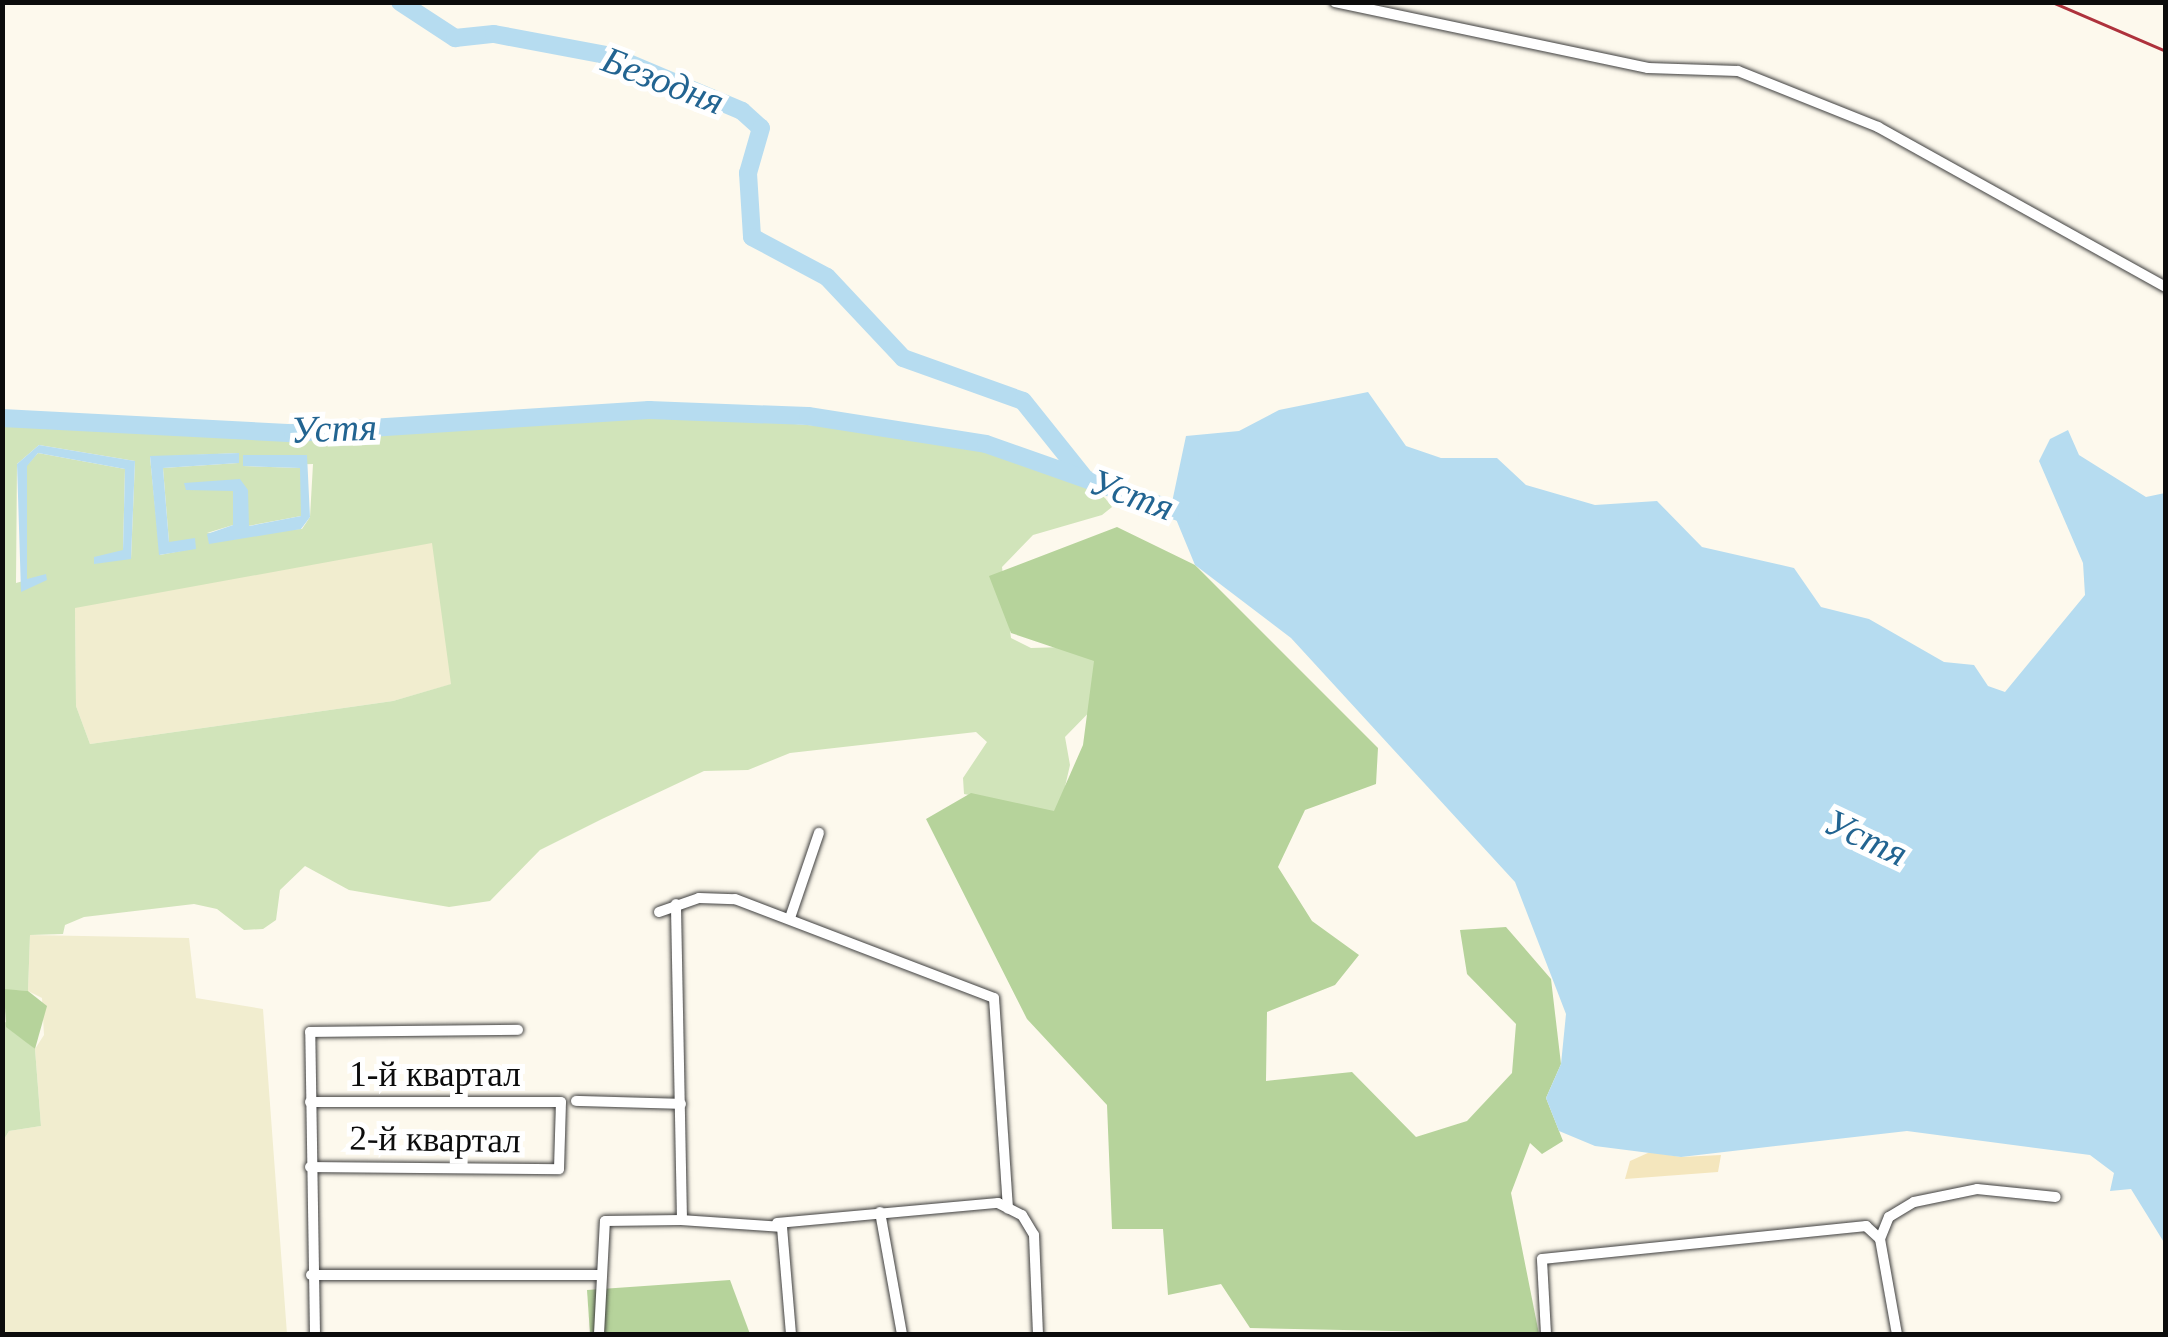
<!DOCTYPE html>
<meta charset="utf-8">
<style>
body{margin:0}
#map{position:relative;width:2168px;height:1337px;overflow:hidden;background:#fdf9ed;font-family:Georgia,serif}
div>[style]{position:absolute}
.farmland>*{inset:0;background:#f1edcf}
.green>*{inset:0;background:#d1e4ba}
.forest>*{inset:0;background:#b6d39b}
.sand>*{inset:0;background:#f4e6bd}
.water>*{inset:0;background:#b6dcf0}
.river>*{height:18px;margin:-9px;padding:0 9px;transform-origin:9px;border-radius:9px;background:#b6dcf0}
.roads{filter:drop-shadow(0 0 2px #3f3f3f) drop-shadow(0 0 2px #3f3f3f)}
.minor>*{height:10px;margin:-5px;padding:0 5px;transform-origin:5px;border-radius:5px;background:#fff}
.rail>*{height:2.5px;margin:-1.25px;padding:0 1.25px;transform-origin:1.25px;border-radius:1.25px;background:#ae323c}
span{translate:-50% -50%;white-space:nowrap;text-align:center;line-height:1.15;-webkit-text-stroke:10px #fff;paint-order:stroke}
.street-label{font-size:35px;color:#0c0c0c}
.water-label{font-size:38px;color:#226491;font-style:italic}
.frame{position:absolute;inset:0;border:5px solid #0c0c0c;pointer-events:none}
</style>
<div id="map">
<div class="farmland">
<div style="clip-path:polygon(433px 542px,452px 684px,393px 701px,90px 744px,76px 706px,75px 607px)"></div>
<div style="clip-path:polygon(30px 935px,189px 938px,196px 998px,263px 1009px,287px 1334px,3px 1334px,3px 1141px,9px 1131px,41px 1126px,35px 1049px,44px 1035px,42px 998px,28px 991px)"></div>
</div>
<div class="green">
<div style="clip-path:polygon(evenodd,650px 413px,886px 431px,985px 450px,1081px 481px,1105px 498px,1112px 507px,1102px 515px,1033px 535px,1002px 567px,1011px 638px,1031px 648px,1100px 646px,1106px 695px,1065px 737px,1070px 765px,1059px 813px,964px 794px,963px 778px,987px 742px,976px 732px,790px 753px,748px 770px,704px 771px,602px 819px,540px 850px,490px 901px,449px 907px,349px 890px,305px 866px,280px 890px,276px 920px,263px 929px,244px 930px,217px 909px,194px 904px,84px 917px,65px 925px,63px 934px,30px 935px,28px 991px,3px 990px,3px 423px,344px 435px,650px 413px,39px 445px,135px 461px,131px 559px,123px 551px,125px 469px,38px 453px,27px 465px,27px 580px,16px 583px,17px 464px,39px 445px,650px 413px,239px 453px,238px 463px,163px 468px,169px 542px,196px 548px,160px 555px,150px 457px,239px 453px,650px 413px,313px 464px,310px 517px,302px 529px,207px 533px,233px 525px,234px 490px,187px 490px,248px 490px,248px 526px,301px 516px,301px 468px,243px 466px,313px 464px,650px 413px,432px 543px,451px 684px,393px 701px,90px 744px,76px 706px,75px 608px,432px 543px)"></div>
<div style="clip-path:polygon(2px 1019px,35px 1049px,41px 1126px,9px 1131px,3px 1141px)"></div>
</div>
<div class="forest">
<div style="clip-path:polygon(1117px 527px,1195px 565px,1378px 748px,1376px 784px,1305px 810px,1278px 867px,1312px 921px,1359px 955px,1335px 985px,1267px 1012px,1266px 1081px,1352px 1072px,1416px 1137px,1467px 1121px,1512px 1073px,1516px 1024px,1467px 974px,1460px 930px,1506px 927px,1551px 979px,1561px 1064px,1546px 1098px,1563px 1141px,1542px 1154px,1530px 1143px,1511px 1193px,1539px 1334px,1250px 1328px,1221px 1284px,1168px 1295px,1163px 1229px,1112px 1229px,1107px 1105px,1027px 1019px,926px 819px,971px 793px,1054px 811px,1083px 745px,1094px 661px,1011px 633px,989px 576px)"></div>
<div style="clip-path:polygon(4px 989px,28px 991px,47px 1006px,35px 1049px,6px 1027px)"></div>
<div style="clip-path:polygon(730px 1280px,750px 1334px,590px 1334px,587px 1290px)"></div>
</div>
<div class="sand">
<div style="clip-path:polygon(1650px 1152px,1681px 1157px,1721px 1155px,1718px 1172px,1625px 1179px,1630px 1161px)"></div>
</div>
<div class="water">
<div style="clip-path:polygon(1368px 392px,1406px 446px,1441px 458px,1497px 458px,1526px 485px,1595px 505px,1657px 501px,1702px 547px,1794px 568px,1821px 607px,1869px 619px,1944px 662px,1974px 665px,1988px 686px,2005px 692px,2085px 595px,2083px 563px,2039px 461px,2050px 439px,2068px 430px,2079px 455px,2146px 497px,2165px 493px,2165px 1244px,2131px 1189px,2110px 1191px,2114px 1173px,2090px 1155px,1907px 1131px,1681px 1157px,1595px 1146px,1559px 1131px,1546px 1098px,1561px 1064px,1566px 1014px,1515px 882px,1291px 638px,1195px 565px,1171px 507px,1186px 436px,1239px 431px,1279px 410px)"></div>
<div style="clip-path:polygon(39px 445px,135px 461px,131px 559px,94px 564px,94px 557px,123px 550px,125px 469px,38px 453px,27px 466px,27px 579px,46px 574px,47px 580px,21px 592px,17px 464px)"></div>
<div style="clip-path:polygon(239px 453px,239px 463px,163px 468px,169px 542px,195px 538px,196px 549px,159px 555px,150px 456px)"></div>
<div style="clip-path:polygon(243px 455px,307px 455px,310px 517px,301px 529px,209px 544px,207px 534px,233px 525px,233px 491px,186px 490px,184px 483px,240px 479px,248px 490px,249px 526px,301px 516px,300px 468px,243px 466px)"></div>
</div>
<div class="river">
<div style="left:400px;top:2px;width:66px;rotate:33.2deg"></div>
<div style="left:455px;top:38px;width:39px;rotate:-6deg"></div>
<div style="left:494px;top:34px;width:120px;rotate:10.6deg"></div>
<div style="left:612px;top:56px;width:141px;rotate:22.9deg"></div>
<div style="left:742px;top:111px;width:25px;rotate:42deg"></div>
<div style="left:761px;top:128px;width:47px;rotate:106.1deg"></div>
<div style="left:748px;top:173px;width:64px;rotate:86.4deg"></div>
<div style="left:752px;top:237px;width:85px;rotate:28.1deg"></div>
<div style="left:827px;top:277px;width:111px;rotate:46.8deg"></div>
<div style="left:903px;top:358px;width:127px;rotate:19.7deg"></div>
<div style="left:1023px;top:401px;width:96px;rotate:51.3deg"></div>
<div style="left:2px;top:418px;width:291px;rotate:3deg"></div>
<div style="left:293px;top:433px;width:357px;rotate:-3.7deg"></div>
<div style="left:649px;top:410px;width:159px;rotate:2.2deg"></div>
<div style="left:808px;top:416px;width:180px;rotate:8.9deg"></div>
<div style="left:986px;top:444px;width:216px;rotate:19.4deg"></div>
</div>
<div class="roads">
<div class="minor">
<div style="left:1335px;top:2px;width:320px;rotate:11.9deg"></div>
<div style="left:1648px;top:68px;width:90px;rotate:1.9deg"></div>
<div style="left:1738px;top:71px;width:151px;rotate:21.8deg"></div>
<div style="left:1878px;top:127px;width:329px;rotate:29.1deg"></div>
<div style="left:659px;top:912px;width:42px;rotate:-19.3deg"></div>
<div style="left:699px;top:898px;width:36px;rotate:2deg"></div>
<div style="left:735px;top:899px;width:277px;rotate:20.9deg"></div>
<div style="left:994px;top:998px;width:211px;rotate:86.2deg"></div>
<div style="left:790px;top:918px;width:90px;rotate:-71.2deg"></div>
<div style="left:576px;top:1101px;width:105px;rotate:1.6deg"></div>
<div style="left:310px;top:1167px;width:249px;rotate:0.5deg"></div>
<div style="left:559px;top:1169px;width:67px;rotate:-88.3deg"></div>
<div style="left:561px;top:1102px;width:251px;rotate:180deg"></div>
<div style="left:880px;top:1212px;width:124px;rotate:79.8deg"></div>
<div style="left:682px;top:1220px;width:100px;rotate:4deg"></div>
<div style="left:782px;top:1227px;width:107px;rotate:85.2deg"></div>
<div style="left:777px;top:1223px;width:222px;rotate:-5.2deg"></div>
<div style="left:998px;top:1203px;width:27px;rotate:27deg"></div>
<div style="left:1022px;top:1215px;width:23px;rotate:59deg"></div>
<div style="left:1034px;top:1235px;width:99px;rotate:87.7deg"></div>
<div style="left:1880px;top:1239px;width:24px;rotate:-68deg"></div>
<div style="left:1889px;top:1217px;width:29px;rotate:-31deg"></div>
<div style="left:1914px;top:1202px;width:64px;rotate:-11.7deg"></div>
<div style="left:1977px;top:1189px;width:79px;rotate:5.8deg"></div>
<div style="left:311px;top:1275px;width:287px"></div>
<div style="left:315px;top:1334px;width:302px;rotate:-90.9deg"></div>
<div style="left:310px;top:1032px;width:208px;rotate:-0.6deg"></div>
<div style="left:599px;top:1334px;width:113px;rotate:-87deg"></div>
<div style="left:605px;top:1221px;width:77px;rotate:-0.7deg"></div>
<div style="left:682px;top:1220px;width:316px;rotate:-91.1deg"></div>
<div style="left:1546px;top:1334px;width:75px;rotate:-93.1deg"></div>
<div style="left:1542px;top:1259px;width:326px;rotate:-5.8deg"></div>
<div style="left:1866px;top:1226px;width:19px;rotate:43deg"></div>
<div style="left:1880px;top:1239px;width:97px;rotate:79.9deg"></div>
</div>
</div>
<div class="rail">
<div style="left:2052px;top:2px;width:124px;rotate:23.3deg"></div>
</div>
<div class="street-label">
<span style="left:435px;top:1075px">1-й квартал</span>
<span style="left:435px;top:1140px;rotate:1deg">2-й квартал</span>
</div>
<div class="water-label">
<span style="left:663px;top:81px;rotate:21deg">Безодня</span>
<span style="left:334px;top:429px;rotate:-2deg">Устя</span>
<span style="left:1132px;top:495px;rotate:20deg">Устя</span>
<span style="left:1866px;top:838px;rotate:25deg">Устя</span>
</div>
<div class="frame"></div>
</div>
